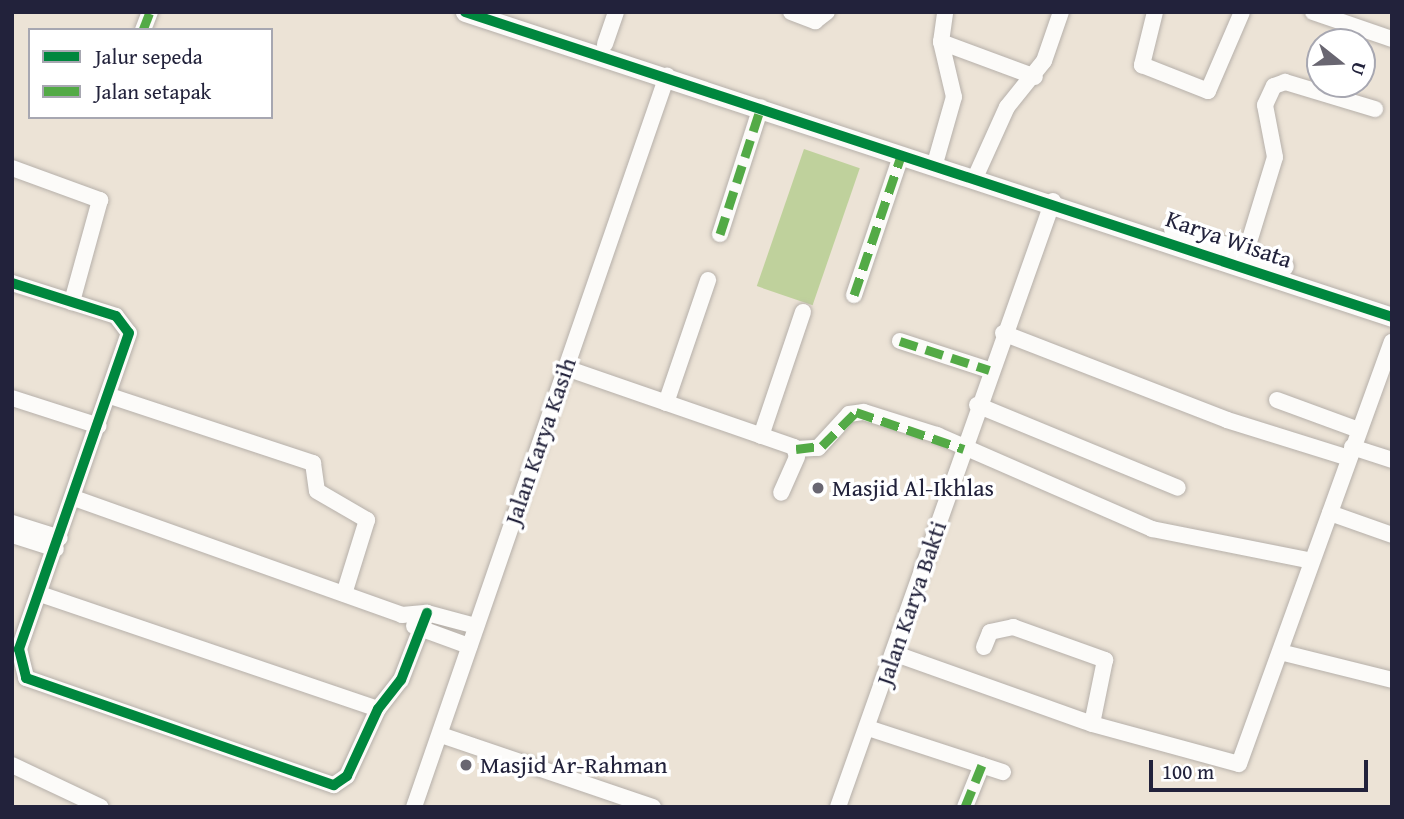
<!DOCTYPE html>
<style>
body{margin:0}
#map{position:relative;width:1404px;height:819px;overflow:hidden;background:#ece3d6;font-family:"Gentium Book Plus",serif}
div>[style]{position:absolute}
.green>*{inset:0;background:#bfd19c;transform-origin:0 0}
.roads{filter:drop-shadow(0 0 2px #b6b0aa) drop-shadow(0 0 2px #b6b0aa)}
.minor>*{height:16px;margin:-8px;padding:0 8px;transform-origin:8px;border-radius:8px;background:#fcfbf9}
.tertiary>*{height:19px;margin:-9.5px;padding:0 9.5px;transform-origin:9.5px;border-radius:9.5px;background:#fcfbf9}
.quiet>*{height:9px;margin-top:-4.5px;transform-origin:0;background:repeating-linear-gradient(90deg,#53aa46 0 18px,transparent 0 27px)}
.cycleway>*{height:10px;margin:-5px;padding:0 5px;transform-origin:5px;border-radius:5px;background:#00873e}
.dots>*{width:19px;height:19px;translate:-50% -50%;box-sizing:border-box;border:4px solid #fff;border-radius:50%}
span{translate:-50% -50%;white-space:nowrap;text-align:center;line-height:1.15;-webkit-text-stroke:7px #fff;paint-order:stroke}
.street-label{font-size:24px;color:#22223b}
.poi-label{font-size:24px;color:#22223b}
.left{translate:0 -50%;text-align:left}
.frame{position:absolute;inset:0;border:14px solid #22223b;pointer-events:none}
.legend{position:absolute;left:28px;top:28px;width:245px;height:91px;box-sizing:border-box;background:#fff;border:2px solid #a7a7b1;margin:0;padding:9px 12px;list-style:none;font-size:21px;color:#22223b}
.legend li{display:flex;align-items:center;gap:14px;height:35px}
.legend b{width:35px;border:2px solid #a7a7b1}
.north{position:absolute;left:1306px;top:28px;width:70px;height:70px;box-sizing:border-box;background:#fff;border:2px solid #a7a7b1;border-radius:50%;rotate:108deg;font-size:19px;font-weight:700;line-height:28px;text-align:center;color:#22223b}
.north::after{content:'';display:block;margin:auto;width:24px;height:32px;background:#696671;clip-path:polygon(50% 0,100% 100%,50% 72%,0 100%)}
.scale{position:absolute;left:1149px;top:760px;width:219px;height:32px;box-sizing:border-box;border:4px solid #22223b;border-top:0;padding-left:9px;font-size:21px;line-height:24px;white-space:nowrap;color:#22223b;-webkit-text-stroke:5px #fff;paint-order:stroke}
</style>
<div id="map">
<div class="green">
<div style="left:804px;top:149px;width:59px;height:145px;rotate:19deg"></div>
</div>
<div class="roads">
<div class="minor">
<div style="left:791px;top:12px;width:26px;rotate:21deg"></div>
<div style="left:815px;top:21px;width:15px;rotate:-37deg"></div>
<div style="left:1155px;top:12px;width:55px;rotate:103.8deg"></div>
<div style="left:1142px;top:65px;width:71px;rotate:21.5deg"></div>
<div style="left:1208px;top:91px;width:86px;rotate:-66.7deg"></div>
<div style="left:1313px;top:12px;width:83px;rotate:18.9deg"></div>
<div style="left:143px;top:30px;width:19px;rotate:-69deg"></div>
<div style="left:941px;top:42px;width:100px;rotate:20.4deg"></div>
<div style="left:605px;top:44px;width:34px;rotate:-71deg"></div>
<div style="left:934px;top:167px;width:73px;rotate:-74.1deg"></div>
<div style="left:954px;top:97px;width:57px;rotate:-103.3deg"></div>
<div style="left:941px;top:42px;width:30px;rotate:-82deg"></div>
<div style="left:12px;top:168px;width:94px;rotate:20deg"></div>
<div style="left:100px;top:200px;width:106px;rotate:105.4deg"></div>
<div style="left:974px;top:180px;width:80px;rotate:-65.7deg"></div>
<div style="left:1007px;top:107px;width:59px;rotate:-51.2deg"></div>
<div style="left:1044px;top:61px;width:52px;rotate:-70.9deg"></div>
<div style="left:720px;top:234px;width:133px;rotate:-72.1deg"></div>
<div style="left:1246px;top:252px;width:99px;rotate:-73deg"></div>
<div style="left:1275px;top:157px;width:53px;rotate:-100.9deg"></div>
<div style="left:1265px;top:105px;width:21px;rotate:-65deg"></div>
<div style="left:1274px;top:86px;width:12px;rotate:-20deg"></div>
<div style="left:1285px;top:82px;width:94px;rotate:16.7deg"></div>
<div style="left:12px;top:283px;width:109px;rotate:17.6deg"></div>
<div style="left:116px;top:316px;width:21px;rotate:53deg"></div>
<div style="left:129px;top:333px;width:335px;rotate:109.2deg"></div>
<div style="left:19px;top:649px;width:30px;rotate:76deg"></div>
<div style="left:26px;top:678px;width:326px;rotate:19.2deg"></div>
<div style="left:334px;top:785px;width:16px;rotate:-35deg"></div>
<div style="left:347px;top:776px;width:74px;rotate:-65.2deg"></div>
<div style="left:378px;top:709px;width:37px;rotate:-52deg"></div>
<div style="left:401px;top:680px;width:72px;rotate:-68.8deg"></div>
<div style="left:854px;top:295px;width:147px;rotate:-71.3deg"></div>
<div style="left:1003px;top:333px;width:240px;rotate:21.2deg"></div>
<div style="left:1227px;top:420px;width:128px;rotate:17.3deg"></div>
<div style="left:900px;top:341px;width:94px;rotate:18deg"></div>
<div style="left:566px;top:368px;width:241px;rotate:19.1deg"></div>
<div style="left:794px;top:447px;width:10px;rotate:73deg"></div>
<div style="left:797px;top:457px;width:39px;rotate:114deg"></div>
<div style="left:110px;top:396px;width:214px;rotate:18.3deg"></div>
<div style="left:313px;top:463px;width:28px;rotate:82deg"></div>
<div style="left:317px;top:491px;width:58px;rotate:30.1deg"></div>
<div style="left:367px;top:520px;width:77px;rotate:107.3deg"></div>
<div style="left:12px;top:398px;width:91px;rotate:17.8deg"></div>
<div style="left:1277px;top:400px;width:87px;rotate:20.1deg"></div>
<div style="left:666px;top:403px;width:130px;rotate:-71.1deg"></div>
<div style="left:977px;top:405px;width:217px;rotate:22.4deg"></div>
<div style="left:761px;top:436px;width:131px;rotate:-71.3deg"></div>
<div style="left:1352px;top:447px;width:42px;rotate:18deg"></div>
<div style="left:796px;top:449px;width:22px;rotate:-3deg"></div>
<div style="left:818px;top:448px;width:46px;rotate:-47.6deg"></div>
<div style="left:849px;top:414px;width:15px;rotate:-8deg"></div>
<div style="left:864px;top:412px;width:77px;rotate:17.5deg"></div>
<div style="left:937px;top:435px;width:235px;rotate:23.6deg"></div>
<div style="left:1152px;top:529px;width:163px;rotate:11.3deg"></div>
<div style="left:74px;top:498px;width:348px;rotate:19.6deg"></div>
<div style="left:402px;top:615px;width:25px;rotate:-5deg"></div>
<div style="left:427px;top:613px;width:51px;rotate:14.9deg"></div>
<div style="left:1330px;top:513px;width:66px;rotate:19.5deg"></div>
<div style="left:12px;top:523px;width:50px;rotate:17.4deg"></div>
<div style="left:12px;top:535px;width:46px;rotate:17.7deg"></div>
<div style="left:40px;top:594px;width:357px;rotate:18.8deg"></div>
<div style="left:414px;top:626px;width:59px;rotate:20deg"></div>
<div style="left:984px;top:647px;width:16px;rotate:-68deg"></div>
<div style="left:990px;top:632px;width:24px;rotate:-12deg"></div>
<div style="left:1013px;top:627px;width:98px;rotate:19.7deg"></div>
<div style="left:1105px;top:660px;width:65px;rotate:101.5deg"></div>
<div style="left:1092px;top:724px;width:152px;rotate:15.2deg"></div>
<div style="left:1239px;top:764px;width:449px;rotate:-70.1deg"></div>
<div style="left:1280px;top:652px;width:115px;rotate:14deg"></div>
<div style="left:893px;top:653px;width:211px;rotate:19.6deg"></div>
<div style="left:868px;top:728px;width:142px;rotate:18.1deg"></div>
<div style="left:441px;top:735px;width:224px;rotate:18.8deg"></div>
<div style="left:12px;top:765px;width:98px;rotate:25.3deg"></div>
<div style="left:414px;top:807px;width:774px;rotate:-70.91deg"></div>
<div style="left:838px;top:807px;width:643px;rotate:-70.47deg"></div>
<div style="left:965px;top:807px;width:45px;rotate:-68deg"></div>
</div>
<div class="tertiary">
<div style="left:465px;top:12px;width:976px;rotate:18.21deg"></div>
<div style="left:1173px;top:228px;width:117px;rotate:18.9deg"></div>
</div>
</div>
<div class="quiet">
<div style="left:143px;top:30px;width:19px;rotate:-69deg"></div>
<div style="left:720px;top:234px;width:133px;rotate:-72.1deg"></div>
<div style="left:854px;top:295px;width:147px;rotate:-71.3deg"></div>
<div style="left:900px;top:341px;width:94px;rotate:18deg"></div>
<div style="left:796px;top:449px;width:26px;rotate:-7deg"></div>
<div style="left:822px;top:446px;width:48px;rotate:-45deg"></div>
<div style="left:856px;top:412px;width:114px;rotate:18.9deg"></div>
<div style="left:965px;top:807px;width:45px;rotate:-68deg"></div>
</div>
<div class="cycleway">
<div style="left:465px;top:12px;width:976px;rotate:18.21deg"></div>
<div style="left:12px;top:283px;width:109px;rotate:17.6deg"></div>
<div style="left:116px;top:316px;width:21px;rotate:53deg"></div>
<div style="left:129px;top:333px;width:335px;rotate:109.2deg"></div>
<div style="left:19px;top:649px;width:30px;rotate:76deg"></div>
<div style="left:26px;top:678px;width:326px;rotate:19.2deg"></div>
<div style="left:334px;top:785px;width:16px;rotate:-35deg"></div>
<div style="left:347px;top:776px;width:74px;rotate:-65.2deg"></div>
<div style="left:378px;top:709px;width:37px;rotate:-52deg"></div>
<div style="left:401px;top:680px;width:72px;rotate:-68.8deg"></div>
</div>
<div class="dots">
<div style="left:818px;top:488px;background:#696671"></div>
<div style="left:466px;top:765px;background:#696671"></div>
</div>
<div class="street-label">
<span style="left:1229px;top:239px;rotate:19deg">Karya Wisata</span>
<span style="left:540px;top:441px;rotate:-71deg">Jalan Karya Kasih</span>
<span style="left:911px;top:603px;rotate:-71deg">Jalan Karya Bakti</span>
</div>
<div class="poi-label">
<span class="left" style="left:832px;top:488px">Masjid Al-Ikhlas</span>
<span class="left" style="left:480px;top:765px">Masjid Ar-Rahman</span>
</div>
<div class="frame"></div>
<ul class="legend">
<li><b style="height:9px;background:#00873e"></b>Jalur sepeda</li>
<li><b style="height:9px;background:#53aa46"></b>Jalan setapak</li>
</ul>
<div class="north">U</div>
<div class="scale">100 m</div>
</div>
